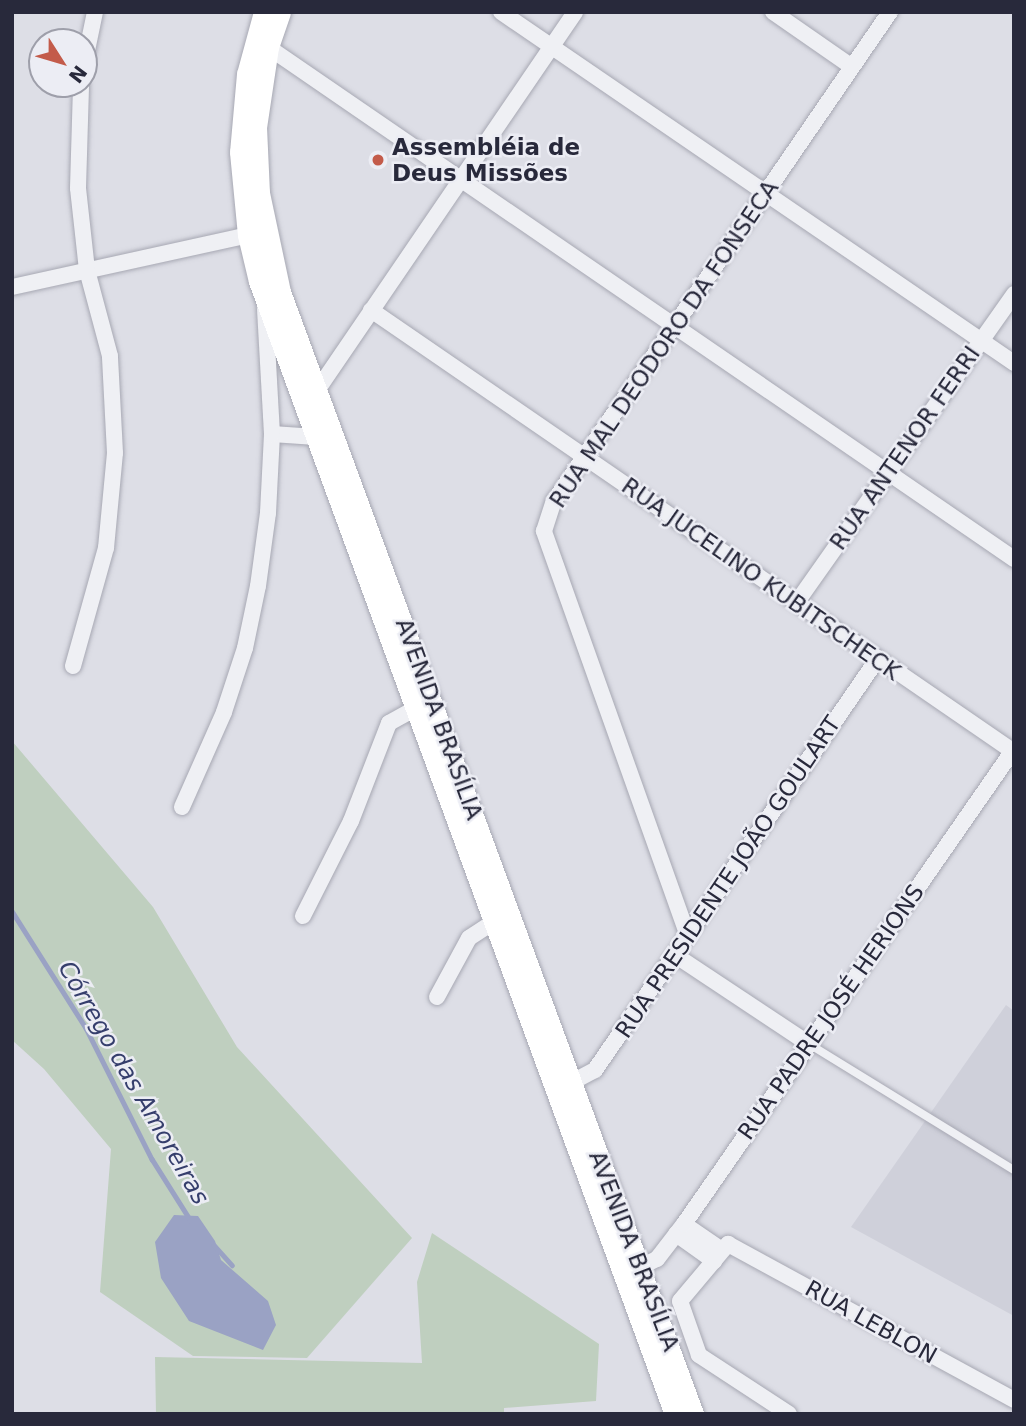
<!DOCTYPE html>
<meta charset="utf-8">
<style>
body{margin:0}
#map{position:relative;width:1026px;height:1426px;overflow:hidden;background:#dddee6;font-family:"DejaVu Sans",sans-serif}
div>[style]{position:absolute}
.built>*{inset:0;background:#cfd0da}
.green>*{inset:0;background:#bfcfbf}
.water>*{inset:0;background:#9aa2c4}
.stream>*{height:4.5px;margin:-2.25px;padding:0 2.25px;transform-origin:2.25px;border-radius:2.25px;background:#9aa2c4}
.roads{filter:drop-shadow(0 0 2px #a7a8b3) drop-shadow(0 0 2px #a7a8b3)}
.lane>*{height:8px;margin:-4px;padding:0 4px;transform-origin:4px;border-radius:4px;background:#eff0f4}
.street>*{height:16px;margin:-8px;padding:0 8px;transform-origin:8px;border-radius:8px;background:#eff0f4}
.secondary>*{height:21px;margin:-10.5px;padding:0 10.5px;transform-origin:10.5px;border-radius:10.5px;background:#fff}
.dots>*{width:19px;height:19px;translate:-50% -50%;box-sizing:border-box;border:4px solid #ecedf4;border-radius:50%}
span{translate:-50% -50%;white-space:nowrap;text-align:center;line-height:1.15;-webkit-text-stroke:5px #ecedf4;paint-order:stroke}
.poi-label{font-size:23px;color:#28293b;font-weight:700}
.left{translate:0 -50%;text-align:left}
.street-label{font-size:23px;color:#28293b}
.water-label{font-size:24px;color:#353e6c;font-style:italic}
.frame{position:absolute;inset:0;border:14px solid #28293b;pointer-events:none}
.north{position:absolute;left:28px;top:28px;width:70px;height:70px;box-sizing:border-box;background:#ecedf4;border:2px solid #9e9faa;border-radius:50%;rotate:127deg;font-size:19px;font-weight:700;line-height:28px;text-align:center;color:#28293b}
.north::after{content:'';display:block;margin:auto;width:24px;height:32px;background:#c35b4a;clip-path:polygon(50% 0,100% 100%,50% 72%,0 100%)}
</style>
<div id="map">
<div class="built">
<div style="clip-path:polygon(1006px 1005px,1014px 1011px,1014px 1316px,851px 1227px)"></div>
</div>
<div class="green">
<div style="clip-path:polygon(12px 741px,153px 907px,237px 1047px,412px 1238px,307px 1358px,193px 1356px,100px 1292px,111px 1149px,44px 1069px,12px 1040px)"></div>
<div style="clip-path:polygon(432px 1233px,599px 1344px,596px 1401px,504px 1408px,504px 1414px,156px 1414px,155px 1357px,422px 1363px,417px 1282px)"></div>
</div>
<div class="water">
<div style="clip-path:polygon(174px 1215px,198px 1216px,215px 1241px,221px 1260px,268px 1301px,276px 1325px,263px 1350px,189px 1321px,161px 1278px,155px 1242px)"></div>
</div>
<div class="stream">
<div style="left:12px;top:911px;width:138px;rotate:57.7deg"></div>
<div style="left:86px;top:1028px;width:147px;rotate:63.3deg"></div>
<div style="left:152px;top:1159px;width:73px;rotate:57.8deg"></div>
<div style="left:214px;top:1245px;width:27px;rotate:48deg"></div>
</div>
<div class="roads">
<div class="lane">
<div style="left:809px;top:1044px;width:241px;rotate:31.6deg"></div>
</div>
<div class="street">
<div style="left:501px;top:12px;width:622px;rotate:34.38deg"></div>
<div style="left:773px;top:12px;width:96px;rotate:34.8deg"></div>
<div style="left:268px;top:47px;width:905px;rotate:34.46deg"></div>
<div style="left:84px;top:65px;width:54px;rotate:-78.3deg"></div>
<div style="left:12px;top:287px;width:242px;rotate:-12.4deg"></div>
<div style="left:371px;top:310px;width:780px;rotate:34.5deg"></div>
<div style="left:316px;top:392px;width:460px;rotate:-55.7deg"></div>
<div style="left:272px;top:434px;width:44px;rotate:3.9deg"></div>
<div style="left:797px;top:602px;width:377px;rotate:-54.8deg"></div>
<div style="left:73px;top:666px;width:123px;rotate:-74.4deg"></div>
<div style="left:106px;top:548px;width:95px;rotate:-84.6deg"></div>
<div style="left:115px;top:453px;width:97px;rotate:-93deg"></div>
<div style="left:110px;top:356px;width:89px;rotate:-105deg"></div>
<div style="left:87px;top:270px;width:82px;rotate:-96.3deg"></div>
<div style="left:78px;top:188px;width:104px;rotate:-88.3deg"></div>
<div style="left:182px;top:807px;width:104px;rotate:-66.1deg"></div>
<div style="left:224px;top:712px;width:67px;rotate:-71.8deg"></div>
<div style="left:245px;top:648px;width:63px;rotate:-78.2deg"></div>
<div style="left:258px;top:586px;width:74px;rotate:-82.2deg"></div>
<div style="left:268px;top:513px;width:79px;rotate:-87.1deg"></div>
<div style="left:272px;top:434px;width:125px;rotate:-93.2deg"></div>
<div style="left:303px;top:916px;width:106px;rotate:-63.2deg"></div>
<div style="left:351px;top:821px;width:105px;rotate:-68.8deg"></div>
<div style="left:389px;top:723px;width:31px;rotate:-29deg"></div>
<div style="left:688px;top:936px;width:430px;rotate:-109.6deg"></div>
<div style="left:544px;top:531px;width:32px;rotate:-72deg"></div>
<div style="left:554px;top:501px;width:593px;rotate:-55.51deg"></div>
<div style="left:675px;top:955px;width:161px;rotate:33.6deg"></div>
<div style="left:437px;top:997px;width:67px;rotate:-61.5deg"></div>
<div style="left:469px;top:938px;width:27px;rotate:-33deg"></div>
<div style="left:561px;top:1088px;width:38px;rotate:-28deg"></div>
<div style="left:595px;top:1070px;width:498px;rotate:-55.5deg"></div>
<div style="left:684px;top:1224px;width:46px;rotate:34.4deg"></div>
<div style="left:676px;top:1234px;width:47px;rotate:35.4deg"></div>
<div style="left:630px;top:1272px;width:30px;rotate:-26deg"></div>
<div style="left:657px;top:1259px;width:44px;rotate:-52.4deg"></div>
<div style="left:684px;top:1224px;width:578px;rotate:-55.21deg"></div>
<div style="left:789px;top:1414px;width:108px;rotate:-146.8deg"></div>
<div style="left:699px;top:1355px;width:57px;rotate:-109.4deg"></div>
<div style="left:680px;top:1301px;width:75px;rotate:-49.9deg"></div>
<div style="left:728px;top:1244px;width:326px;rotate:28.6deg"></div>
</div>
<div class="secondary">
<div style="left:264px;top:12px;width:64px;rotate:105.3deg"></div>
<div style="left:247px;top:74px;width:78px;rotate:95.1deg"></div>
<div style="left:240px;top:152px;width:83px;rotate:84.5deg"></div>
<div style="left:248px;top:235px;width:47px;rotate:76.6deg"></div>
<div style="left:259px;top:281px;width:1207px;rotate:69.84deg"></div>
<div style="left:280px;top:12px;width:37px;rotate:109deg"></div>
<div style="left:268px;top:47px;width:81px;rotate:98.5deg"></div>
<div style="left:256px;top:127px;width:66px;rotate:87.4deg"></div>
<div style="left:259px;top:193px;width:101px;rotate:78deg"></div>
<div style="left:280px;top:292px;width:1196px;rotate:69.79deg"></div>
</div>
</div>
<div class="dots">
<div style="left:378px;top:160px;background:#c35b4a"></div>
</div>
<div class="poi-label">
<span class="left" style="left:392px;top:160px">Assembléia de<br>Deus Missões</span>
</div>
<div class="street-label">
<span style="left:664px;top:344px;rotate:-56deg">RUA MAL DEODORO DA FONSECA</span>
<span style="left:905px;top:448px;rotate:-55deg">RUA ANTENOR FERRI</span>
<span style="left:761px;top:579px;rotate:35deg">RUA JUCELINO KUBITSCHECK</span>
<span style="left:439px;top:719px;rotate:70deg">AVENIDA BRASÍLIA</span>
<span style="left:728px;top:877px;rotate:-56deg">RUA PRESIDENTE JOÃO GOULART</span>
<span style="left:831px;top:1012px;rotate:-55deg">RUA PADRE JOSÉ HERIONS</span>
<span style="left:634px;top:1251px;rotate:69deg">AVENIDA BRASÍLIA</span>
<span style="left:871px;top:1322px;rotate:29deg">RUA LEBLON</span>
</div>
<div class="water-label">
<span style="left:133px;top:1083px;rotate:60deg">Córrego das Amoreiras</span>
</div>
<div class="frame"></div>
<div class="north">N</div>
</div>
